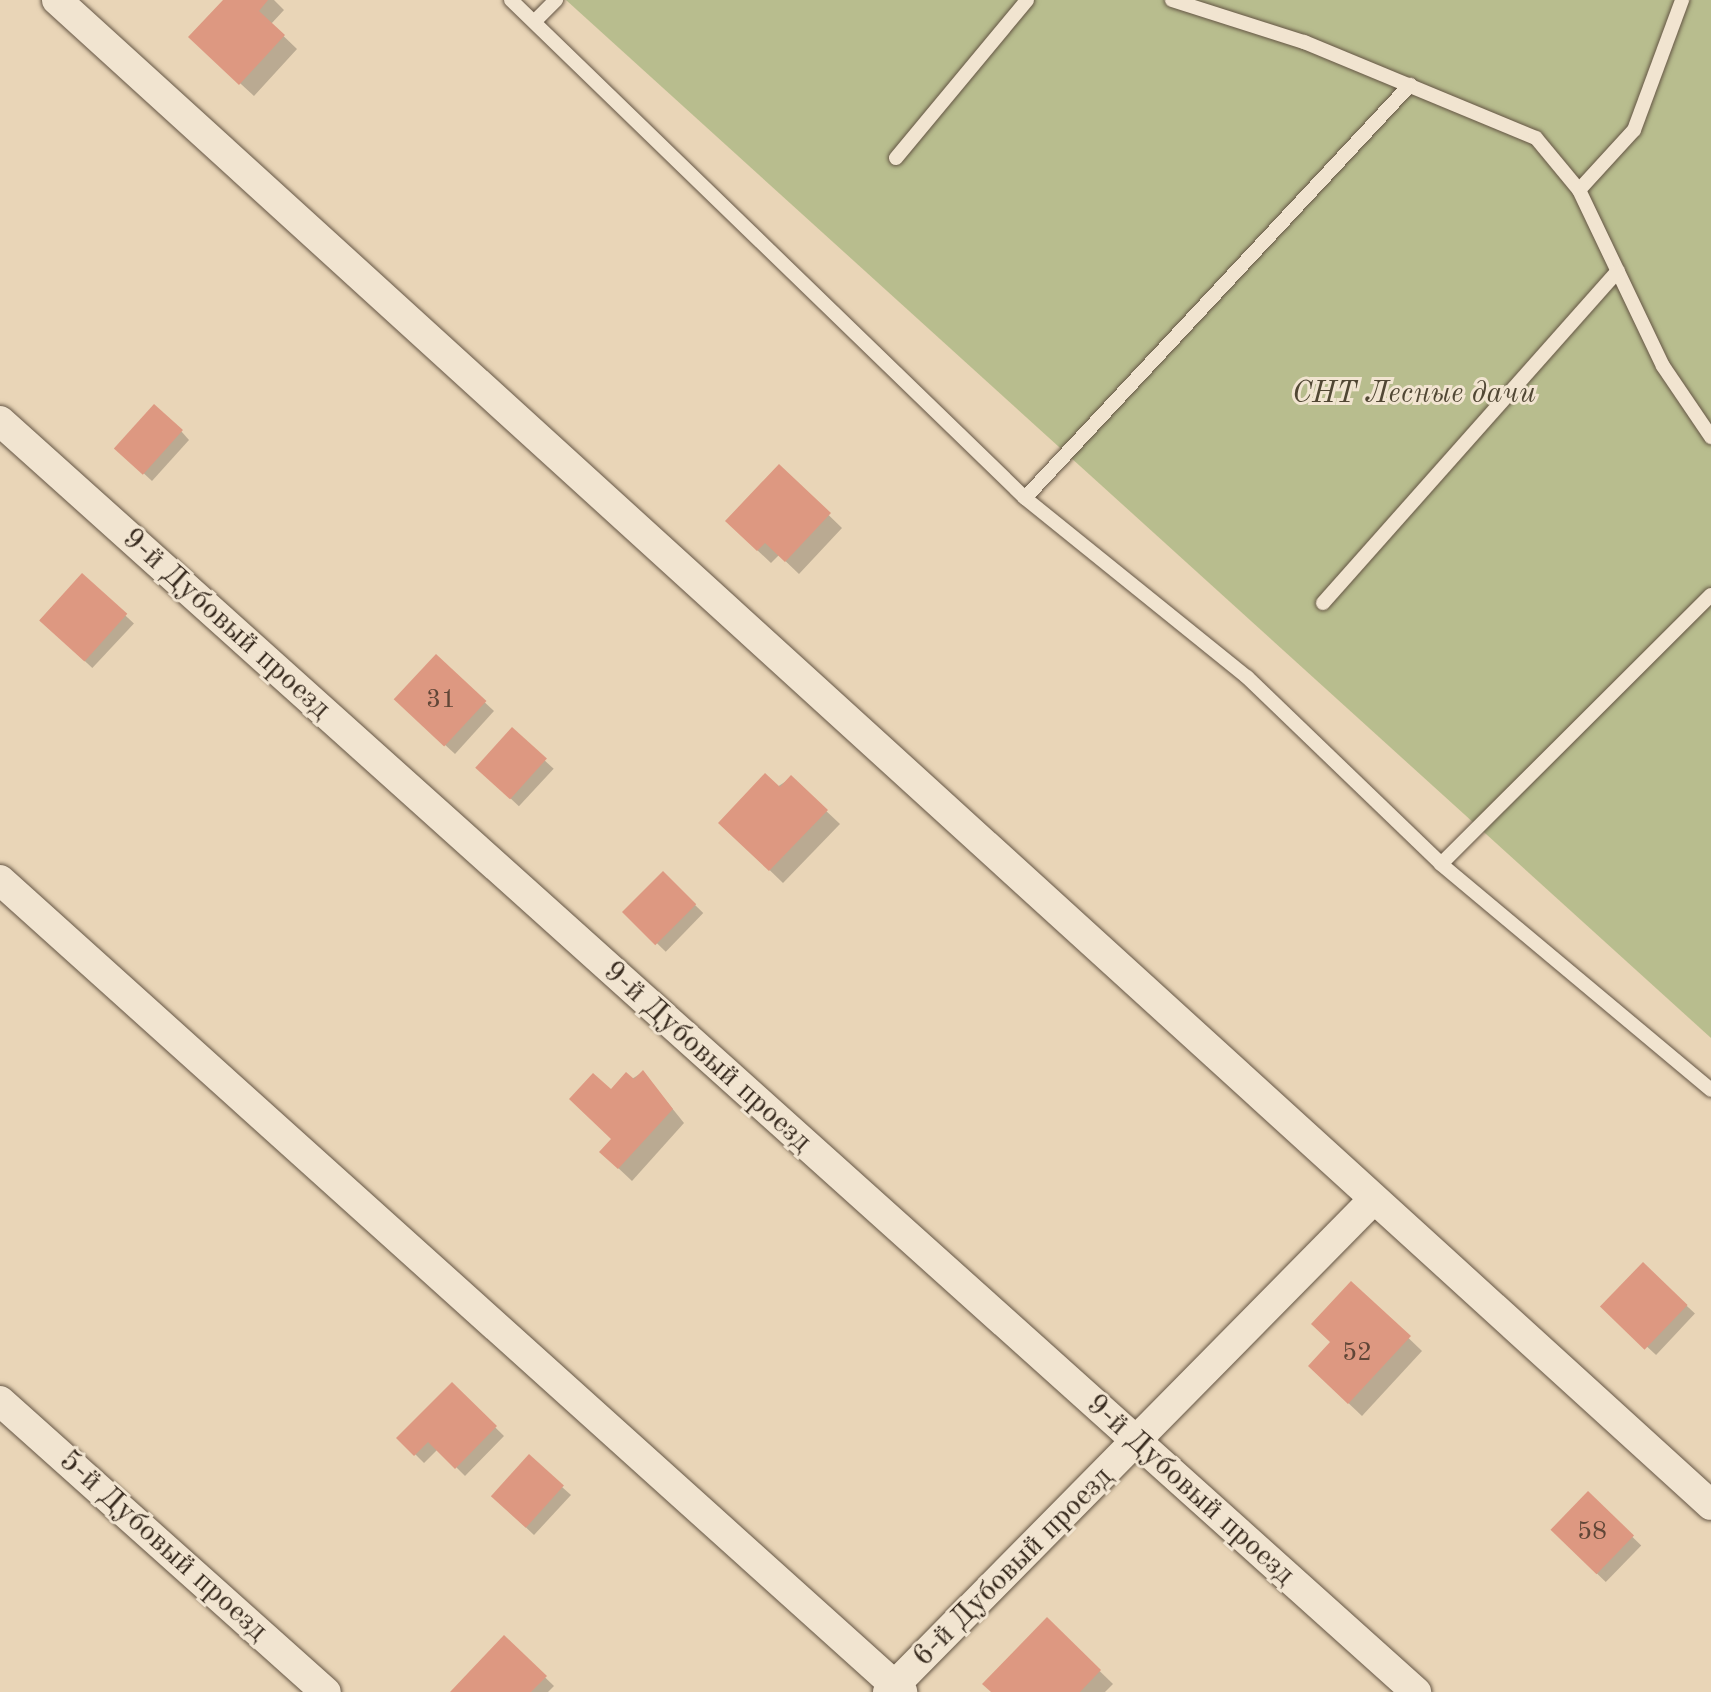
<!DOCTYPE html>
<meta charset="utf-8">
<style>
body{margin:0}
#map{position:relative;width:1711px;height:1692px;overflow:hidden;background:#e9d5b7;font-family:"Old Standard TT",serif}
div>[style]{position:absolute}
.green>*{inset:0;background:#b8bd8e}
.shadow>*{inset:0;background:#0003;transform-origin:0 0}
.building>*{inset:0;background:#dd9881;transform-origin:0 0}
.roads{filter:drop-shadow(0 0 2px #645544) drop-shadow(0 0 2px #645544)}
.lane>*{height:14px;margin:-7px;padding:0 7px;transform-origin:7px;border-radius:7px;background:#f1e4d0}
.street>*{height:30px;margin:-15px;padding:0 15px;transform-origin:15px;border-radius:15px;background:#f1e4d0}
span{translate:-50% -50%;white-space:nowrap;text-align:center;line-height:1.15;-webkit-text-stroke:6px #f1e4d0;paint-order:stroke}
.number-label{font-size:26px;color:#604637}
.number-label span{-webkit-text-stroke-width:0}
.park-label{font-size:30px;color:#514734;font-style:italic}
.street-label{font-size:30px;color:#372a1e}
</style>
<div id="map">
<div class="green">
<div style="clip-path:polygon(566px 0,1711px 0,1711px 1038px)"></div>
</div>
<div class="shadow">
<div style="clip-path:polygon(225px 0,274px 0,284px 10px,271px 24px,297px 49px,254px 96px,204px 50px)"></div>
<div style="clip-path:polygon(181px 431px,189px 440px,152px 481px,126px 457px)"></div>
<div style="clip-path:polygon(779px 467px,842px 528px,799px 574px,779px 555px,771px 563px,740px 534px)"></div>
<div style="left:82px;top:575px;width:71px;height:61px;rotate:43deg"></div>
<div style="clip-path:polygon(436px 657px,494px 711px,455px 754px,405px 708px)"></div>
<div style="left:512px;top:730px;width:57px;height:51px;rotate:43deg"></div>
<div style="clip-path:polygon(791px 778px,840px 824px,783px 883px,721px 823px)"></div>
<div style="left:663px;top:874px;width:56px;height:54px;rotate:44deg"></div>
<div style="clip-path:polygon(643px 1072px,684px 1123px,632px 1181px,615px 1165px,611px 1092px)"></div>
<div style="left:1643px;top:1265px;width:71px;height:57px;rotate:43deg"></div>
<div style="clip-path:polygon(1351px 1283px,1422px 1351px,1362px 1416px,1323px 1379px)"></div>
<div style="clip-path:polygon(452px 1385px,504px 1436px,465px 1476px,438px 1449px,424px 1463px,399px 1438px)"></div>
<div style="clip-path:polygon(562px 1487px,571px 1495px,534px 1535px,502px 1505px)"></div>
<div style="left:1588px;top:1494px;width:74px;height:51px;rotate:44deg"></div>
<div style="clip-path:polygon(1047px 1620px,1113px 1684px,1105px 1692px,993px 1692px)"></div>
<div style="clip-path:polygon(504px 1638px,554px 1686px,548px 1692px,453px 1692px)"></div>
</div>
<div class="building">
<div style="clip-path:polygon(223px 0,268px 0,259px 11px,285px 35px,239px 85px,188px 37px)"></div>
<div style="left:154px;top:404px;width:39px;height:60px;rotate:42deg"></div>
<div style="clip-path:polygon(779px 464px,831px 513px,785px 562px,765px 543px,757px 551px,725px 521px)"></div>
<div style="left:82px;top:573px;width:61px;height:64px;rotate:42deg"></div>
<div style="left:436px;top:654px;width:69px;height:62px;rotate:43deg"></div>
<div style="left:512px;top:727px;width:47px;height:55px;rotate:42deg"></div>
<div style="clip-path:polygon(765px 773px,780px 787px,791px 775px,828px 810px,769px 871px,718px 823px)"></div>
<div style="left:663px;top:871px;width:47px;height:58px;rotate:45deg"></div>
<div style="clip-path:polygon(643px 1070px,673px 1109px,618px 1169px,599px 1152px,611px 1139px,569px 1099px,593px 1073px,611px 1089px,626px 1072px,634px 1079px)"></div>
<div style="left:1643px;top:1262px;width:62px;height:62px;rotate:44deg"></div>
<div style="clip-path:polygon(1351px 1281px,1411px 1336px,1348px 1404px,1308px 1366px,1330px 1342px,1311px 1324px)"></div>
<div style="clip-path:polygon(452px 1382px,497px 1426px,455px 1469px,428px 1442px,414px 1456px,396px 1438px)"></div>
<div style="left:529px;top:1454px;width:47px;height:57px;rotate:42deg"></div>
<div style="left:1588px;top:1491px;width:64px;height:54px;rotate:44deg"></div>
<div style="clip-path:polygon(1047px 1617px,1101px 1670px,1080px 1692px,991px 1692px,982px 1684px)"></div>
<div style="clip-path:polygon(504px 1635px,547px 1676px,531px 1692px,450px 1692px)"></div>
</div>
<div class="roads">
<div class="lane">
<div style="left:511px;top:0;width:716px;rotate:44.09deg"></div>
<div style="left:1025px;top:498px;width:285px;rotate:38.9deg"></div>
<div style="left:1247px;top:677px;width:269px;rotate:43.9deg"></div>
<div style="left:1441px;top:864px;width:352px;rotate:39.9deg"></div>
<div style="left:1172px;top:0;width:139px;rotate:17.7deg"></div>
<div style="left:1304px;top:42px;width:251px;rotate:22.5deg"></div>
<div style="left:1536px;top:138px;width:67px;rotate:50.4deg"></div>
<div style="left:1579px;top:190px;width:195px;rotate:64.5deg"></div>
<div style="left:1663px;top:366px;width:86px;rotate:55.9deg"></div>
<div style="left:535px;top:21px;width:30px;rotate:-45deg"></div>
<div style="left:896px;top:158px;width:205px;rotate:-50.3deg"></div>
<div style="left:1579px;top:190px;width:81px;rotate:-47.5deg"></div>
<div style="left:1634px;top:130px;width:139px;rotate:-69.7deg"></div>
<div style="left:1025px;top:498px;width:565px;rotate:-47.01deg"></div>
<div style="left:1323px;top:603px;width:444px;rotate:-48.4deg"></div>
<div style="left:1441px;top:864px;width:381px;rotate:-44.9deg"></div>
</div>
<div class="street">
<div style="left:57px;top:0;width:2236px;rotate:42.3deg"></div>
<div style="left:0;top:421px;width:1903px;rotate:41.91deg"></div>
<div style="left:0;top:880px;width:1214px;rotate:41.99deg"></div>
<div style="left:0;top:1401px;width:437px;rotate:41.8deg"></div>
<div style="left:888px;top:1692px;width:689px;rotate:-45.41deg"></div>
</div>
</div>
<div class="number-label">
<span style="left:441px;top:701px">31</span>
<span style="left:1357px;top:1354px">52</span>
<span style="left:1592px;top:1533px">58</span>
</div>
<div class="park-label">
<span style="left:1414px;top:394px">СНТ Лесные дачи</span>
</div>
<div class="street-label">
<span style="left:226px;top:624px;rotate:42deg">9-й Дубовый проезд</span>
<span style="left:707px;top:1057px;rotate:42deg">9-й Дубовый проезд</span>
<span style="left:1190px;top:1490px;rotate:42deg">9-й Дубовый проезд</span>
<span style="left:163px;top:1546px;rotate:42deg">5-й Дубовый проезд</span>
<span style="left:1013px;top:1567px;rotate:-45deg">6-й Дубовый проезд</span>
</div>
</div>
